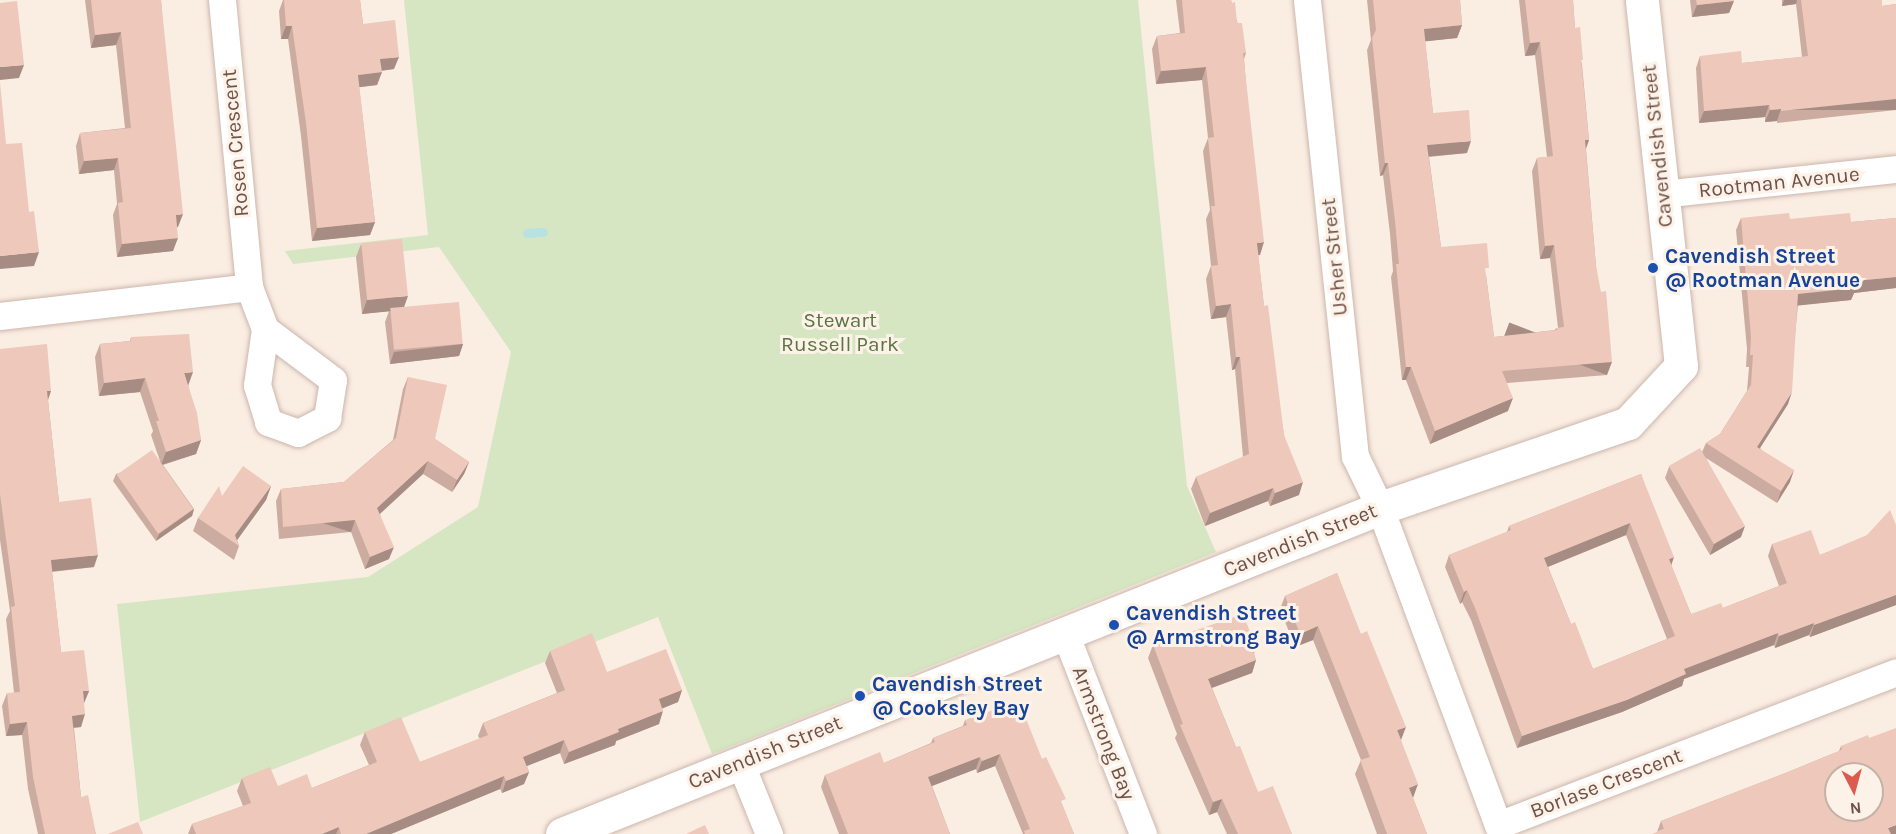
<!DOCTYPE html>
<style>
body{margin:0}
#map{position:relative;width:1896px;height:834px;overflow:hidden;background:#faede2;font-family:Karla,sans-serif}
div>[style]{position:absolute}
.green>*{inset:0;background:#d6e6c2}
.stream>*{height:9px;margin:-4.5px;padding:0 4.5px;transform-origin:4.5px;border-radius:4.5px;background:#b8e1e2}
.roads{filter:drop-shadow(0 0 2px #ccb6ac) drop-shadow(0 0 2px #ccb6ac)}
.street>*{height:27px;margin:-13.5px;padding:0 13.5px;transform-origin:13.5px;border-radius:13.5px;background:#fff}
.secondary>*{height:33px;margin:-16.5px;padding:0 16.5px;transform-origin:16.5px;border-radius:16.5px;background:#fff}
.wall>*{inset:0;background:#ccaca1}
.shaded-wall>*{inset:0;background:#a68c83;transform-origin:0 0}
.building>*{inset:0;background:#edc8bb;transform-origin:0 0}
.dots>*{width:16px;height:16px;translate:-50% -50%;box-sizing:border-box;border:3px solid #fdf2e7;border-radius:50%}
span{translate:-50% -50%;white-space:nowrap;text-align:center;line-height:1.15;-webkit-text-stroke:6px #fdf2e7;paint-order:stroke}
.street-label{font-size:21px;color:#6f524a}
.transit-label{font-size:21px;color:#164399;font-weight:700}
.left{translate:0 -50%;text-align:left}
.park-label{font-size:21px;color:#597543}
.north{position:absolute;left:1824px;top:762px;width:60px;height:60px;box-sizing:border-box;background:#fdf2e7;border:2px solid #c4b2a8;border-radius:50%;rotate:174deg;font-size:16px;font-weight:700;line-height:24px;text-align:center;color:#6f524a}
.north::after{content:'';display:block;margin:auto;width:21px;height:27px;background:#dc5b4f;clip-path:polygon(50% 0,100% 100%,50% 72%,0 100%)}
</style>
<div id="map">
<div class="green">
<div style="clip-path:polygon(404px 0,1138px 0,1187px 486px,1216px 552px,712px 754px,658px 617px,140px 822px,117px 604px,368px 577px,478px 507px,511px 352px,439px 247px,293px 264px,285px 251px,428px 235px)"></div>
</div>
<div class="stream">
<div style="left:527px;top:233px;width:16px;rotate:-4deg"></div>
</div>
<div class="roads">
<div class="street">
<div style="left:222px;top:0;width:288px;rotate:84.6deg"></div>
<div style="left:249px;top:287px;width:45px;rotate:69.1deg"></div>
<div style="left:265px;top:329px;width:57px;rotate:98.1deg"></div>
<div style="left:257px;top:385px;width:39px;rotate:73deg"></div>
<div style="left:268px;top:422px;width:32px;rotate:20deg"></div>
<div style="left:298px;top:433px;width:33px;rotate:-27deg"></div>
<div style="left:327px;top:418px;width:38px;rotate:-81deg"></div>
<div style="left:333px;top:380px;width:85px;rotate:-143.1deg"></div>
<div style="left:1307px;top:0;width:459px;rotate:84deg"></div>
<div style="left:1355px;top:456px;width:58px;rotate:64.3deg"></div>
<div style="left:1380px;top:508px;width:338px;rotate:69.6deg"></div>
<div style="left:1498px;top:825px;width:426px;rotate:-21deg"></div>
<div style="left:1662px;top:194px;width:235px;rotate:-6.1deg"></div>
<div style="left:0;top:316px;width:251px;rotate:-6.6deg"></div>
<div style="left:1065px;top:633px;width:216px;rotate:68.8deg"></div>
<div style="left:740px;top:762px;width:78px;rotate:68.1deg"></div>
</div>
<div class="secondary">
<div style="left:562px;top:834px;width:881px;rotate:-21.73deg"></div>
<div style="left:1380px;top:508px;width:262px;rotate:-18.9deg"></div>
<div style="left:1628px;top:423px;width:78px;rotate:-47.1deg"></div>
<div style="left:1681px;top:366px;width:368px;rotate:-96.1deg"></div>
</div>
</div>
<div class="wall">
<div style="clip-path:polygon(85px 0,161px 0,178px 227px,177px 227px,173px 251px,117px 257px,113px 215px,117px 204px,114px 170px,79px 174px,76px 146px,80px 133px,125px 128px,116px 45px,91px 48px)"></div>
<div style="clip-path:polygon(283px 0,360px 0,363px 24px,394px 69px,382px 71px,377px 85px,359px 87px,375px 222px,370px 235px,312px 241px,301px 136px,288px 39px,281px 39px,279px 11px)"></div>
<div style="clip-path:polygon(1176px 0,1231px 0,1246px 53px,1244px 59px,1260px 255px,1258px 255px,1264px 306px,1284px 435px,1299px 495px,1270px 506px,1268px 501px,1205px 526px,1191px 489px,1196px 477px,1243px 457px,1235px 369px,1232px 370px,1226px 317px,1211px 319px,1206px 279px,1211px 266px,1206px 219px,1210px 210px,1203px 151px,1208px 138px,1202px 80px,1156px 84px,1152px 49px,1157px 36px,1180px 33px)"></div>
<div style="clip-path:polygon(1367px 0,1460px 0,1462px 25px,1457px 38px,1425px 41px,1433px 113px,1467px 153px,1429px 157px,1441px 247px,1486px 275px,1494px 337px,1555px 330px,1556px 328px,1558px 328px,1550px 258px,1540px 259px,1532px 171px,1537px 158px,1547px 157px,1535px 55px,1525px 56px,1519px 0,1573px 0,1575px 28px,1582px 65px,1589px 140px,1586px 149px,1596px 266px,1607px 375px,1507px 383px,1508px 411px,1430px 444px,1406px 380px,1402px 380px,1391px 277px,1393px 271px,1390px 234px,1383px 175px,1380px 176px,1367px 50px,1371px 40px)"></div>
<div style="clip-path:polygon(1690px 0,1734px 0,1729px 13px,1692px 17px)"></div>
<div style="clip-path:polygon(1782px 0,1882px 0,1882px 6px,1896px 4px,1896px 110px,1777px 123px,1777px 121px,1765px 122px,1765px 117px,1699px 123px,1696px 68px,1700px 56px,1742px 63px,1802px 57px,1796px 4px,1782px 6px)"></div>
<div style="clip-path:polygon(1741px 218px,1851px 222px,1896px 218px,1896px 288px,1854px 293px,1851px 300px,1798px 305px,1788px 404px,1760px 448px,1790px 482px,1777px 503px,1706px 458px,1741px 537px,1710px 555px,1665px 478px,1669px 467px,1702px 452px,1706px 443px,1720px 434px,1747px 391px,1749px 367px,1746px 367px,1747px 349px,1736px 230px)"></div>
<div style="clip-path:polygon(361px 244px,403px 309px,463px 344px,459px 356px,390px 364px,385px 322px,389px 311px,362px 314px,356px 257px)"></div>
<div style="clip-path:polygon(131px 337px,188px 385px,201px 440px,196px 454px,163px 465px,194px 509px,192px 516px,156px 541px,113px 481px,116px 474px,160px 461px,151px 435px,153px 431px,140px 392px,99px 396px,95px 357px,100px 344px,130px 341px)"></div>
<div style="clip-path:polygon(0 349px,48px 400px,59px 502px,94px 567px,52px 572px,61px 652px,89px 691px,84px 703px,81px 727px,74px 728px,81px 797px,96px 834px,38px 834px,28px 789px,22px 735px,6px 736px,2px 706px,7px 693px,14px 693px,6px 619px,10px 611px,0 540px)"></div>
<div style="clip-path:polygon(408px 377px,435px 439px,469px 462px,464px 474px,452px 492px,423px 474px,380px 514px,389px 559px,365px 569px,351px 532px,279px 539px,276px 501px,281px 489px,344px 482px,393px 440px,403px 389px)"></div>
<div style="clip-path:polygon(evenodd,1641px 474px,1671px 565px,1691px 614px,1723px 608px,1779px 586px,1768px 556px,1772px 544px,1820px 555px,1896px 525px,1896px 605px,1810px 637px,1809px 635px,1775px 648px,1774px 645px,1684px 679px,1682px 686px,1622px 712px,1517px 748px,1471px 620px,1462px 602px,1460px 604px,1445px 567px,1449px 555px,1507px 532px,1509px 526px,1641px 474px,1626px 535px,1667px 639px,1593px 669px,1571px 624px,1548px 567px,1626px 535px)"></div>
<div style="clip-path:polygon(271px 486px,266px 500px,237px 540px,239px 546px,234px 560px,193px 531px,198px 518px,222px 496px)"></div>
<div style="clip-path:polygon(1337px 573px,1401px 740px,1413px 798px,1427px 834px,1377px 834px,1355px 774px,1361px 760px,1313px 640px,1295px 647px,1280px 609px,1285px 596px)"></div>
<div style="clip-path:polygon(1153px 645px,1256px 647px,1254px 654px,1256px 660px,1252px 673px,1212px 688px,1236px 747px,1258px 792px,1292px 834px,1227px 834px,1217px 812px,1209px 815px,1175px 738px,1177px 734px,1148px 658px)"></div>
<div style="clip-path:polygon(550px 651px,607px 672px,682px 690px,678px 702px,662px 708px,659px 724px,616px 741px,615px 745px,564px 764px,560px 753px,527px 766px,529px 772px,524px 784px,502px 793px,500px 789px,391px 834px,188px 834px,192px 824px,243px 806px,237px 791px,242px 778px,278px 786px,312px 788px,369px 765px,360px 745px,365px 732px,420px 762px,480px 739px,478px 736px,483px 723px,557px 693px,545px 663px)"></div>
<div style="clip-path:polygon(965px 720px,1042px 759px,1063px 807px,1074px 834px,1023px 834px,995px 766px,977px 773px,976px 769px,932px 786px,950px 834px,839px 834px,821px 787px,825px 775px,884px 763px,931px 743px,933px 738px,963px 726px)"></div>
<div style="clip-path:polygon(1869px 738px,1657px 832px,1661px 821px,1788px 772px,1839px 751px,1841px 746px)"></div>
</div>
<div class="shaded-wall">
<div style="clip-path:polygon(1784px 0,1797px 0,1796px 4px,1782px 6px)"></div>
<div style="clip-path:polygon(1734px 1px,1729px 13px,1692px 17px,1697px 5px)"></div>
<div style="clip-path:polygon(1462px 25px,1457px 38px,1420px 42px,1424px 29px)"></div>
<div style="clip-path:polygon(286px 26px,292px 26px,288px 39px,281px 39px)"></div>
<div style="clip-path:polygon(121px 32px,116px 45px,91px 48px,95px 35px)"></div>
<div style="clip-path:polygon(1540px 42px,1535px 55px,1525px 56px,1530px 43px)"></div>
<div style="clip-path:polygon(399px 57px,394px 69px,376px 71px,380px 59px)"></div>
<div style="clip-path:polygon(24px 65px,19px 78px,0 80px,0 67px)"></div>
<div style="clip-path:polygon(1206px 67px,1202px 80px,1156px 84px,1161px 71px)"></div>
<div style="clip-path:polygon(382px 72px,377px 85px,353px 88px,358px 75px)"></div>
<div style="left:1896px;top:99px;width:11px;height:116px;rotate:90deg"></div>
<div style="clip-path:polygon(1769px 105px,1765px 117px,1699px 123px,1704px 111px)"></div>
<div style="clip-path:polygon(1781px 109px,1777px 121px,1765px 122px,1770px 110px)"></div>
<div style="clip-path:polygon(1585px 140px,1589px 140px,1584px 153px)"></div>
<div style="clip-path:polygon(1471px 141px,1467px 153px,1422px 157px,1427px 145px)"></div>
<div style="clip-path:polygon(118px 158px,114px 170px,79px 174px,84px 161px)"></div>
<div style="clip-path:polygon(1385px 163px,1388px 163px,1383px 175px,1380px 176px)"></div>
<div style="clip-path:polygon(183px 214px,178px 227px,171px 228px,176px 215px)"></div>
<div style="clip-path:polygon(375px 222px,370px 235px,312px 241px,317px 228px)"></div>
<div style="clip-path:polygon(178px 238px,173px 251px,117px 257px,122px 244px)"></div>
<div style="clip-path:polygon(1264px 242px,1260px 255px,1252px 256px,1257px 243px)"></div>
<div style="clip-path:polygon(1554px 245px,1550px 258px,1540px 259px,1545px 246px)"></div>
<div style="clip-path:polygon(39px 252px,34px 266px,0 269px,0 256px)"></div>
<div style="clip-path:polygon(1896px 277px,1896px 288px,1854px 293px,1851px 300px,1794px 306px,1798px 294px,1855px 281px)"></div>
<div style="clip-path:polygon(408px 296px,403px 310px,362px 314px,367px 300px)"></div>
<div style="clip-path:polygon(1231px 304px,1226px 317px,1211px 319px,1216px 306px)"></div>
<div style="clip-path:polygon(463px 344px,459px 356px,390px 364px,394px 352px)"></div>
<div style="clip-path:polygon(1236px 357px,1240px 357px,1235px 369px,1232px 370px)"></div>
<div style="left:1612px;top:362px;width:14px;height:110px;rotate:111deg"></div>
<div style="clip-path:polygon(1406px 367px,1411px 367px,1406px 380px,1402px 380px)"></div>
<div style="clip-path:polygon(193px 372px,188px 386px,184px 373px)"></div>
<div style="clip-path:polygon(145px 378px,140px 392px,99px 396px,104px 383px)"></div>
<div style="clip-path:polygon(47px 391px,51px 391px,47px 403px)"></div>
<div style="clip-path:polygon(1792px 392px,1788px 404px,1753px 459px,1757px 447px)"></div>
<div style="clip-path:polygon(1513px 398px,1508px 411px,1430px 444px,1435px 431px)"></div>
<div style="clip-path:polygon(201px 440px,196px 454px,161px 465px,166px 452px)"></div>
<div style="clip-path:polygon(428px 461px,423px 474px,373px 520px,377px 508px)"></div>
<div style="clip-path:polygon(469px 462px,464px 474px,452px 492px,457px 480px)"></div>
<div style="clip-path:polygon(1794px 470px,1790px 482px,1777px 503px,1781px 491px)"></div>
<div style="clip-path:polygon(1303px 482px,1299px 495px,1270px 506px,1275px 493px)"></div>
<div style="clip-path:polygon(271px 486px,266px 500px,235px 543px,235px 535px)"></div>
<div style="clip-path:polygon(1273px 488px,1268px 501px,1205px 526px,1210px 513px)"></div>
<div style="clip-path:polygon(194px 509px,192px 516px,156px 541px,159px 534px)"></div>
<div style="left:355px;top:520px;width:13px;height:72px;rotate:108deg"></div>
<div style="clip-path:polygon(1630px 523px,1626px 535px,1540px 570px,1544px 558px)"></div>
<div style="clip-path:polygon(1745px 526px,1741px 537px,1710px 555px,1714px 544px)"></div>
<div style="clip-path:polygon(394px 547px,389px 559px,365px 569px,370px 557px)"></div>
<div style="clip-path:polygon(98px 555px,94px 567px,46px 572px,51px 560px)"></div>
<div style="clip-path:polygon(1674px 557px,1670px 569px,1669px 559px)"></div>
<div style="clip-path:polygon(1467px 590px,1462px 602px,1460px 604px,1464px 592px)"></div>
<div style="clip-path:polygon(1896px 595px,1896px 605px,1810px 637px,1814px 625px)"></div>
<div style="clip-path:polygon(1814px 623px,1809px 635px,1775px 648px,1779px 636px)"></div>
<div style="clip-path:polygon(1318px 626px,1313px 640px,1295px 647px,1300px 634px)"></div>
<div style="clip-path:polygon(1778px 633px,1774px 645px,1684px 679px,1682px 686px,1622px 712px,1517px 748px,1522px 736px,1684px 669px)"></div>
<div style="clip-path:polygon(1256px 660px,1252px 673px,1203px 691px,1208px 679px)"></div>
<div style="clip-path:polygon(682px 690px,678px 702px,654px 712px,659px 699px)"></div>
<div style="clip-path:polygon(83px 691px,89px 691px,84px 703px)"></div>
<div style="clip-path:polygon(663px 711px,659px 724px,616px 741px,615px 745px,564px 764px,569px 752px,618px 729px)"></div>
<div style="clip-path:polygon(85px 714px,81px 727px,68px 728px,72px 716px)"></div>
<div style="clip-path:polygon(27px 722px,22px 735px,6px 736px,10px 724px)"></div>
<div style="clip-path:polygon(1406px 727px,1401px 740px,1397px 730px)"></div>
<div style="clip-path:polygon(564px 740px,560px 753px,519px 769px,523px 757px)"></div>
<div style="clip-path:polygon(1000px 754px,995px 766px,977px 773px,982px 761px)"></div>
<div style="clip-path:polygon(980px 757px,976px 769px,924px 789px,928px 777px)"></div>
<div style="clip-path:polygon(529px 772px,524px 784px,502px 793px,506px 781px)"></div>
<div style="clip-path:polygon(504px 776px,500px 789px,391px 834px,366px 834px)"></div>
<div style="clip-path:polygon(1418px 784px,1413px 798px,1409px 788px)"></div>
<div style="clip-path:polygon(1222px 799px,1217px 812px,1209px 815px,1213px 802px)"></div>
<div style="clip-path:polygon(1896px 825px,1896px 834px,1886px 834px,1888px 828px)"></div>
<div style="clip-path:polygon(339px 827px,336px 834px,322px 834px)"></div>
</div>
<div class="building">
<div style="clip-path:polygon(91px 0,161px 0,183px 214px,176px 215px,178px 238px,122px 244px,118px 203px,123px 202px,118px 158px,84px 161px,80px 133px,131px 128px,121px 32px,95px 35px)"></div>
<div style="clip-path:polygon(284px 0,360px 0,363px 24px,395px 20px,399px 57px,380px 59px,382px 72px,358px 75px,375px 222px,317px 228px,306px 123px,292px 26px,286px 26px)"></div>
<div style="clip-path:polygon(1182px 0,1231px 0,1232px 3px,1235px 2px,1237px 23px,1242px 23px,1246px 53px,1243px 53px,1264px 242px,1257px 243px,1264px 306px,1268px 305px,1284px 435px,1303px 482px,1275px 493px,1273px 488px,1210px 513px,1196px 477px,1249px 454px,1240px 357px,1236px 357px,1231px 304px,1216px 306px,1211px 266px,1218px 265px,1211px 206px,1215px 206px,1208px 138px,1214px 137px,1206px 67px,1161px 71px,1157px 36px,1185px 33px)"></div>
<div style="clip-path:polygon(1373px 0,1460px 0,1462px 25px,1424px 29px,1433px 113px,1469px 110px,1471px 141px,1427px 145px,1441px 247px,1487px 243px,1489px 268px,1485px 268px,1494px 337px,1557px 330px,1556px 328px,1564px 327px,1554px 245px,1545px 246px,1537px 158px,1553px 156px,1540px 42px,1530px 43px,1525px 0,1573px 0,1575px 28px,1580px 27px,1583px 60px,1581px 60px,1589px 140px,1585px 140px,1596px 266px,1601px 292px,1606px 291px,1612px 362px,1502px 371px,1513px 398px,1435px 431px,1411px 367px,1406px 367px,1396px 264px,1399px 264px,1395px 221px,1388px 163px,1385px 163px,1372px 38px,1376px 30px)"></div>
<div style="clip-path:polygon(1696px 0,1734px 0,1734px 1px,1697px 5px)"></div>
<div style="clip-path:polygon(1801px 0,1882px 0,1882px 6px,1896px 4px,1896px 99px,1781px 111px,1781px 109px,1770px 110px,1769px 105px,1704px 111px,1700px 56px,1741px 51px,1742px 63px,1808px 56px)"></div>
<div style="clip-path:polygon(17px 1px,24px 65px,0 67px,0 3px)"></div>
<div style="clip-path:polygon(0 82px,6px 144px,22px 143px,29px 212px,34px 211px,39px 252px,0 256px)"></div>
<div style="clip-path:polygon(1789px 213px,1790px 219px,1850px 213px,1851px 222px,1896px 218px,1896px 277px,1855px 281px,1855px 288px,1798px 294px,1792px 392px,1757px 447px,1794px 470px,1781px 491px,1706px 443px,1720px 434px,1751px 385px,1753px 355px,1750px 355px,1751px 337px,1741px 218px)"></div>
<div style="left:402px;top:239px;width:57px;height:41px;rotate:84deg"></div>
<div style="left:459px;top:302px;width:42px;height:69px;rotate:85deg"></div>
<div style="clip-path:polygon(189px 334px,193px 372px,184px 373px,197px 413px,201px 440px,166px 452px,156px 421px,159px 421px,145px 378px,104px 383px,100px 344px,131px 341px,131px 337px)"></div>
<div style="clip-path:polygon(47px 344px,51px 391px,47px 391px,59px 502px,91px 498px,98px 555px,51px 560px,61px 652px,84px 650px,89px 691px,83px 691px,85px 714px,72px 716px,81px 797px,88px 795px,96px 834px,45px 834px,33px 777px,27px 722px,10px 724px,7px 693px,20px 692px,11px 607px,15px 606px,0 494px,0 349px)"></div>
<div style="clip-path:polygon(408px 377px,447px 385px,435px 439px,469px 462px,457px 480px,428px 461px,377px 508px,394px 547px,370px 557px,355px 520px,283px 527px,281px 489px,344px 482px,396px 438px)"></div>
<div style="left:1700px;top:448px;width:90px;height:36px;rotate:60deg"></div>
<div style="left:152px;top:450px;width:72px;height:43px;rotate:55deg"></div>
<div style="clip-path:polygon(243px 466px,271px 486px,235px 535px,239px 546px,198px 518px,219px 486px,222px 496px)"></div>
<div style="clip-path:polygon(evenodd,1641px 474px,1674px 557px,1669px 559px,1691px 614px,1721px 603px,1723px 608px,1787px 583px,1772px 544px,1811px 530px,1820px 555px,1867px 535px,1890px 510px,1896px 525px,1896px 595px,1814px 625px,1814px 623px,1779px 636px,1778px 633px,1684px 669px,1686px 674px,1627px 700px,1522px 736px,1475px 608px,1467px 590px,1464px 592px,1449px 555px,1511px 530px,1509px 526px,1641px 474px,1630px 523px,1675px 636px,1593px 669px,1575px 622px,1571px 624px,1544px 558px,1630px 523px)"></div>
<div style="clip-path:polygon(1337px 573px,1361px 634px,1367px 631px,1406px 727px,1397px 730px,1418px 784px,1409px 788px,1427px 834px,1387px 834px,1360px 760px,1370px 757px,1318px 626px,1300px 634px,1285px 596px)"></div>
<div style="clip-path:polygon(1243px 614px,1256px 647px,1252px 649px,1256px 660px,1208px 679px,1236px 747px,1240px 746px,1258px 792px,1273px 786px,1292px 834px,1238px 834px,1222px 799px,1213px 802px,1180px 725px,1183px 724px,1153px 645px)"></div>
<div style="clip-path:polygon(592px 633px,607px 672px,666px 649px,682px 690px,659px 699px,663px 711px,618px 729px,619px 732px,569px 752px,564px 740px,523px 757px,529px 772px,506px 781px,504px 776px,366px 834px,341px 834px,339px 827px,322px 834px,196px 834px,192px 824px,251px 803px,242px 778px,270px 767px,278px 786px,307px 774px,312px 788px,377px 762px,365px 732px,401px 717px,420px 762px,488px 735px,483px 723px,565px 690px,550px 651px)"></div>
<div style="clip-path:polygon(1019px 701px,1042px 759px,1046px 757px,1066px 799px,1061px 801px,1074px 834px,1025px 834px,1024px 831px,1030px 829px,1000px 754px,982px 761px,980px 757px,928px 777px,950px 834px,848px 834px,825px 775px,880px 752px,884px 763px,935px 742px,933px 738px,967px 725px,965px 720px)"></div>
<div style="clip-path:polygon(evenodd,1896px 728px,1896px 825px,1888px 828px,1891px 834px,1652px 834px,1664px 829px,1661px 821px,1788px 772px,1842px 750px,1841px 746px,1868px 735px,1869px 738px,1896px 728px,1836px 774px,1872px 774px,1872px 810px,1836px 810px,1836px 774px)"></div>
<div style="clip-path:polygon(138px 822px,143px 834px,108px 834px)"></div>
<div style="clip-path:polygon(705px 825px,709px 834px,686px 834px)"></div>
</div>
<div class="dots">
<div style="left:1653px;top:268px;background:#1a4fb4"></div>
<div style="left:1114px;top:625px;background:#1a4fb4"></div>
<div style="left:860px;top:696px;background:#1a4fb4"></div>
</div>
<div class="street-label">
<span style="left:235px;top:143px;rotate:-95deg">Rosen Crescent</span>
<span style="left:1657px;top:146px;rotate:-96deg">Cavendish Street</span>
<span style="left:1779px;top:182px;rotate:-6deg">Rootman Avenue</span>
<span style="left:1334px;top:257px;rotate:-96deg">Usher Street</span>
<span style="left:1300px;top:540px;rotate:-22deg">Cavendish Street</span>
<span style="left:1104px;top:733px;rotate:69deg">Armstrong Bay</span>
<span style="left:765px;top:752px;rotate:-22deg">Cavendish Street</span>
<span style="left:1606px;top:783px;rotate:-21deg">Borlase Crescent</span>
</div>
<div class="transit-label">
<span class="left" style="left:1665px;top:268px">Cavendish Street<br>@ Rootman Avenue</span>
<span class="left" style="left:1126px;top:625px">Cavendish Street<br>@ Armstrong Bay</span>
<span class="left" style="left:872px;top:696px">Cavendish Street<br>@ Cooksley Bay</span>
</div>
<div class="park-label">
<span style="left:840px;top:332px">Stewart<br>Russell Park</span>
</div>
<div class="north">N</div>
</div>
